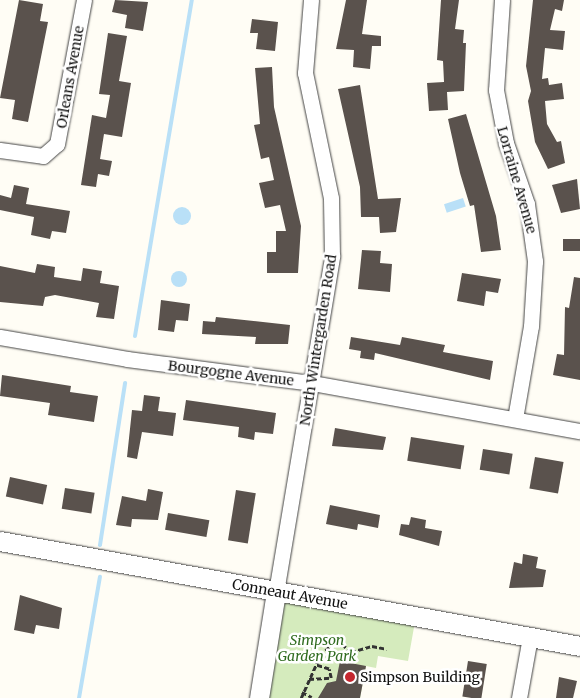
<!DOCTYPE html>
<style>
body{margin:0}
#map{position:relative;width:580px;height:698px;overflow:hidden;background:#fffdf5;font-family:Merriweather,serif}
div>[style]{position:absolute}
.green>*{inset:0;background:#d5ebbd}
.water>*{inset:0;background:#b9e0f7;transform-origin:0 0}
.round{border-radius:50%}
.stream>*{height:4px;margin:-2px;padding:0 2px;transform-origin:2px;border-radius:2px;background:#b9e0f7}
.building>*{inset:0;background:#5a524d;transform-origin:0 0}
.path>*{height:2.5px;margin-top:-1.25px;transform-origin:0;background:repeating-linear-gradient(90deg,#333 0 5px,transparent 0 7.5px)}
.roads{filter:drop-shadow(0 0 1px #444) drop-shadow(0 0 1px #444)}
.minor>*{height:15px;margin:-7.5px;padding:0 7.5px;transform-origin:7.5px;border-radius:7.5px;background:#fff}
.tertiary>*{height:19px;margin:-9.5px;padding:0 9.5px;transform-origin:9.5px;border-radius:9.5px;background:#fff}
.dots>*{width:14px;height:14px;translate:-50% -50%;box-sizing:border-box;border:2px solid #fff;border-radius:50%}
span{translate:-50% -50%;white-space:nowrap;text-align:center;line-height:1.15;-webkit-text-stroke:5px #fff;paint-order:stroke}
.street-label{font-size:14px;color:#111}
.park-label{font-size:14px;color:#2f6b1f;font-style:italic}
.poi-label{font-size:14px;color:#111}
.left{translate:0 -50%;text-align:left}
</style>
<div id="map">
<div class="green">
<div style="clip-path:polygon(276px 592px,416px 616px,408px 661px,378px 656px,376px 668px,366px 666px,360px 698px,259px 698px)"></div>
</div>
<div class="water">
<div style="left:463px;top:198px;width:9px;height:20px;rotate:72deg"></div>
<div class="round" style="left:173px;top:207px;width:18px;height:18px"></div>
<div class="round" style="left:171px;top:271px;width:16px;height:16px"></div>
</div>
<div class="stream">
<div style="left:135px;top:336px;width:341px;rotate:-80.4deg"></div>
<div style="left:100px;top:545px;width:164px;rotate:-81.2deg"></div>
<div style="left:79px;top:698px;width:123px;rotate:-80.2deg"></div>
</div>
<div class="building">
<div style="clip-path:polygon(19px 0,43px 4px,40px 21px,48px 22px,28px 122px,12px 119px,15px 100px,0 98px)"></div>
<div style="clip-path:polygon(115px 0,148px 2px,143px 31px,125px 28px,127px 15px,112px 12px)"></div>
<div style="clip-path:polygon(346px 0,367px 0,362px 34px,381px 36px,381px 46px,372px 46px,370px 69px,353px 67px,354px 50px,336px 49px)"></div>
<div style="clip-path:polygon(441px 0,459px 0,455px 29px,464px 30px,463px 43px,466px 43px,464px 91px,447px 92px,448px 110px,429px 111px,427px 83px,444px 82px,443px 61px,437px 60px)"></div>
<div style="clip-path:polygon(533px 0,564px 0,562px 11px,555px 9px,550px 30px,565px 31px,563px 50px,545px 48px,542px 79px,548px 78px,549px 85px,562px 83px,564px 99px,545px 101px,547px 124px,557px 142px,561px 141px,565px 163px,548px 169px,535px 142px,528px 101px,531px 91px,526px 66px)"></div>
<div style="clip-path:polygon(252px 19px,278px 22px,275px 51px,256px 49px,258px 33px,250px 33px)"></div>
<div style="clip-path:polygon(108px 33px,127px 36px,119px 81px,131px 83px,122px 137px,104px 134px,100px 159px,112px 161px,109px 176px,98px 174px,96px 187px,81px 185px,92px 115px,106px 118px,110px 95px,99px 94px)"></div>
<div style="clip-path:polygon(272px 67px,274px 107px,301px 226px,298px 273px,267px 273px,267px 252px,276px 252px,276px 231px,286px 231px,280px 205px,265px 208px,259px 183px,274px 180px,269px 157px,261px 159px,254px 125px,260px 124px,255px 68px)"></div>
<div style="clip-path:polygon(360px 85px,378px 199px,401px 198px,396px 232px,380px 233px,379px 217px,361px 217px,360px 187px,338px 89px)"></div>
<div style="clip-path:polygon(466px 114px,496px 216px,501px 250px,481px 252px,474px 205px,470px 206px,460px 173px,448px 119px)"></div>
<div style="clip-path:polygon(577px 179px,580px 209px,561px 213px,552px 185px)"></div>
<div style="clip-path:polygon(14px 185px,29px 188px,26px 204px,70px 211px,66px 233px,52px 231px,50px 239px,31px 235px,34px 217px,0 210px,0 195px,11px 198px)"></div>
<div style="left:580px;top:239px;width:12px;height:17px;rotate:90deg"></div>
<div style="clip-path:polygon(362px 250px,381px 251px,380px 263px,392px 264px,390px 292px,358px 289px)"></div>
<div style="clip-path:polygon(37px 264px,55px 267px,54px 277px,81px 281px,83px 268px,102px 271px,100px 283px,119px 286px,114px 319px,96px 317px,99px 303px,55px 295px,45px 297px,43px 306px,0 302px,0 266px,35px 273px)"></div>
<div style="clip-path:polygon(462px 273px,501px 279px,498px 293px,486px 291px,484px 306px,457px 301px)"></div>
<div style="clip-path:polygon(574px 277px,580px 278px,580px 380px,553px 375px,557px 354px,564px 355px,565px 307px,569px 308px)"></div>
<div style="clip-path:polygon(161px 300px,190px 304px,188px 321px,176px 320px,174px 332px,158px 330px)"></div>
<div style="clip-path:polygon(216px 317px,290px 325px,288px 344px,255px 344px,256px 337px,202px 334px,203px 321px,215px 322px)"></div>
<div style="clip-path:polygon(351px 337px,400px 345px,402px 337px,445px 345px,443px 352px,493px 361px,490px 380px,375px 353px,374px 360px,360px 358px,361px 351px,349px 349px)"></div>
<div style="clip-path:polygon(2px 375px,71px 386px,70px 392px,98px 396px,94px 422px,48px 415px,50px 403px,0 396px)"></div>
<div style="clip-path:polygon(144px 395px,160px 397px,158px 411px,176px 413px,173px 436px,142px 432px,137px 459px,127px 457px,132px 410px,142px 411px)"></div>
<div style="clip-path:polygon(186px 400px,276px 413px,273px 434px,255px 432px,254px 440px,238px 437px,239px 427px,183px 420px)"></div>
<div style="clip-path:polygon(335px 428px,386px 437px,383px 450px,332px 446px)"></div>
<div style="left:411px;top:437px;width:54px;height:24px;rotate:9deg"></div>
<div style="left:483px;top:449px;width:30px;height:21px;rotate:9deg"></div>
<div style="left:535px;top:457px;width:29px;height:32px;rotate:10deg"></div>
<div style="left:10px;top:477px;width:38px;height:20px;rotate:12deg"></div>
<div style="left:65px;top:488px;width:30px;height:21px;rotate:9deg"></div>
<div style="clip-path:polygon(148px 489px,163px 492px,158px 520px,132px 519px,131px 527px,116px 525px,122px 496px,146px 501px)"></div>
<div style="left:236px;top:490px;width:20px;height:51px;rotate:9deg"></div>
<div style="clip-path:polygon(330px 505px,380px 515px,378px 528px,358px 524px,357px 530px,326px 524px)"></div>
<div style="left:168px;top:513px;width:42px;height:17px;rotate:10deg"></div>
<div style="clip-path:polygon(411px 517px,426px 520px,425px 528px,442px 531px,439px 546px,399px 535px,401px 524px,409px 525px)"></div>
<div style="clip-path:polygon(523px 554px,538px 557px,536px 568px,546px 570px,543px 587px,509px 588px,514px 562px,522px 564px)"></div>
<div style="clip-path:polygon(20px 595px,62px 608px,59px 629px,36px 625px,34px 634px,14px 630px)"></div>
<div style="clip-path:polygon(340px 661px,366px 666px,360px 698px,318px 698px,327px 683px,336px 681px)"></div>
<div style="left:468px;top:661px;width:19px;height:36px;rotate:9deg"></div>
<div style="clip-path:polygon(559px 677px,577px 681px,573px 698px,556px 698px)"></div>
</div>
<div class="path">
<div style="left:309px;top:679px;width:22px;rotate:-3deg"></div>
<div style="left:331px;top:678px;width:9px;rotate:-103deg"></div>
<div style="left:329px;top:669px;width:14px;rotate:-163deg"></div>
<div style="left:302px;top:692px;width:11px;rotate:27deg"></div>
<div style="left:301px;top:698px;width:46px;rotate:-65.7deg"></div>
<div style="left:320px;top:656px;width:17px;rotate:-45deg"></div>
<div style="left:332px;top:644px;width:10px"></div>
<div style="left:342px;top:644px;width:12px;rotate:42deg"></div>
<div style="left:351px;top:652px;width:22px;rotate:-16deg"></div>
<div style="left:372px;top:646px;width:15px;rotate:11deg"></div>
</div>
<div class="roads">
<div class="minor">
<div style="left:502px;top:0;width:90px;rotate:93.8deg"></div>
<div style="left:496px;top:90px;width:54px;rotate:79.3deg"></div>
<div style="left:506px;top:143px;width:65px;rotate:71deg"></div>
<div style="left:527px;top:204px;width:58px;rotate:82deg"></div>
<div style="left:535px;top:261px;width:65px;rotate:93.5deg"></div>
<div style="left:531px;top:326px;width:94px;rotate:99.8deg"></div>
<div style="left:0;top:150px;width:43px;rotate:7.9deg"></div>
<div style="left:43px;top:156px;width:18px;rotate:-41deg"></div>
<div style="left:57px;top:144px;width:147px;rotate:-79.4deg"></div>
<div style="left:0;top:337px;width:129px;rotate:9.8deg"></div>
<div style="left:127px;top:359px;width:187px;rotate:7.4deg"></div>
<div style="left:312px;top:383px;width:272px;rotate:10.2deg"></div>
<div style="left:276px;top:592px;width:341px;rotate:-80.5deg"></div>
<div style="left:332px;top:256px;width:58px;rotate:-91deg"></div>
<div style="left:331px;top:198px;width:128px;rotate:-101.7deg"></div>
<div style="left:305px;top:73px;width:73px;rotate:-85.3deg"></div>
<div style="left:519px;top:698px;width:62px;rotate:-79.8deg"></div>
</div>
<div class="tertiary">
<div style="left:0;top:541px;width:589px;rotate:10.26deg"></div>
<div style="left:259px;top:698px;width:107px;rotate:-80.9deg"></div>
</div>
</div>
<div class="dots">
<div style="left:350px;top:677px;background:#c4262e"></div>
</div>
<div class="street-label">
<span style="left:70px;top:77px;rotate:-80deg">Orleans Avenue</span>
<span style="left:517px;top:180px;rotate:74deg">Lorraine Avenue</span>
<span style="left:318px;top:340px;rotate:-81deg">North Wintergarden Road</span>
<span style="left:231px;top:373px;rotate:7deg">Bourgogne Avenue</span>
<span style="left:290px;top:594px;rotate:10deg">Conneaut Avenue</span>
</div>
<div class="park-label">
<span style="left:317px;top:648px">Simpson<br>Garden Park</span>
</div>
<div class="poi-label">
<span class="left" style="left:360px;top:677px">Simpson Building</span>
</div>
</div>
